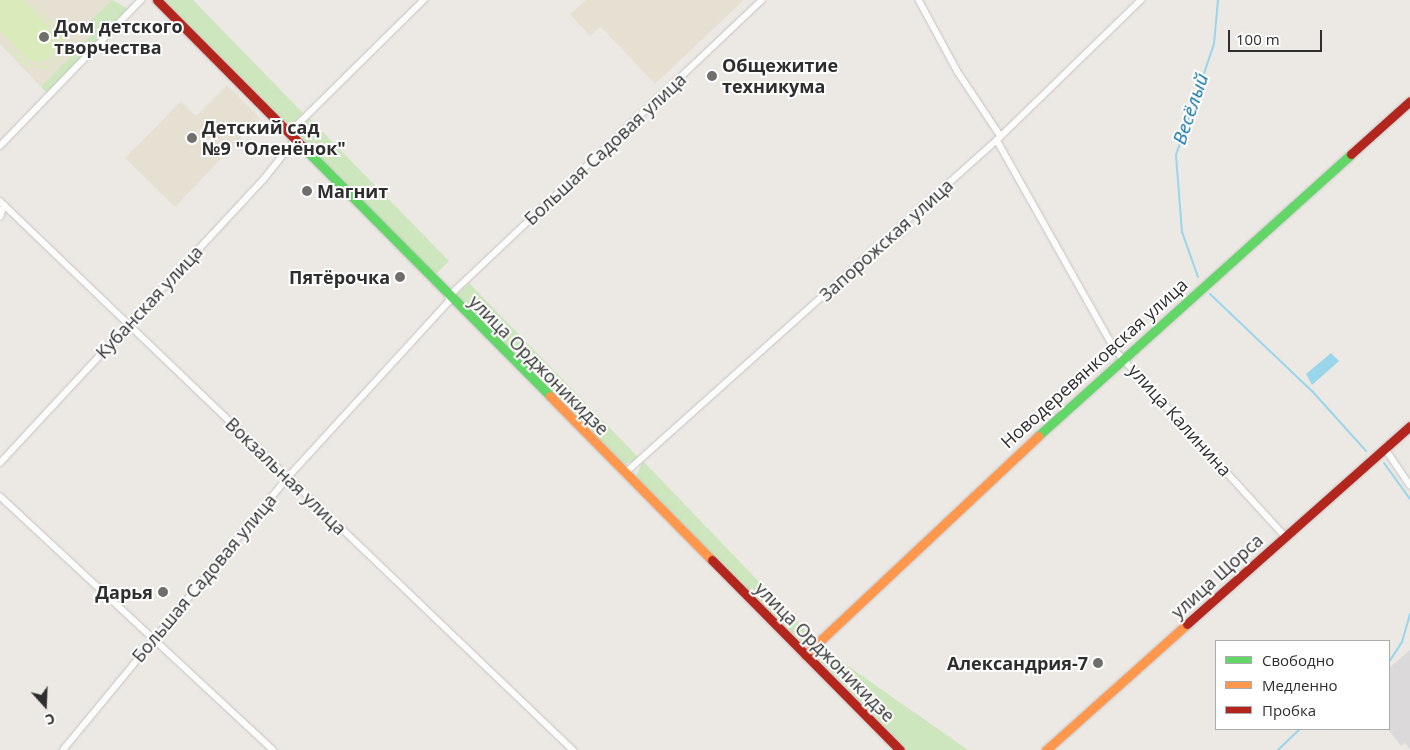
<!DOCTYPE html>
<meta charset="utf-8">
<style>
body{margin:0}
#map{position:relative;width:1410px;height:750px;overflow:hidden;background:#ece8e4;font-family:"Open Sans",sans-serif}
div>[style]{position:absolute}
.industrial>*{inset:0;background:#dcd9db}
.education>*{inset:0;background:#e6e0d3}
.green>*{inset:0;background:#cee6be}
.pitch>*{inset:0;background:#d9eabb}
.water>*{inset:0;background:#99d6ec}
.stream>*{height:2px;margin:-1px;padding:0 1px;transform-origin:1px;border-radius:1px;background:#99d6ec}
.roads{filter:drop-shadow(0 0 1px #c5c4c5) drop-shadow(0 0 1px #c5c4c5)}
.street>*{height:5.5px;margin:-2.75px;padding:0 2.75px;transform-origin:2.75px;border-radius:2.75px;background:#fcfcfb}
.fast>*{height:9px;margin:-4.5px;padding:0 4.5px;transform-origin:4.5px;border-radius:4.5px;background:#63d668}
.slow>*{height:9px;margin:-4.5px;padding:0 4.5px;transform-origin:4.5px;border-radius:4.5px;background:#ff974d}
.jam>*{height:9px;margin:-4.5px;padding:0 4.5px;transform-origin:4.5px;border-radius:4.5px;background:#b3261e}
.dots>*{width:14px;height:14px;translate:-50% -50%;box-sizing:border-box;border:2px solid #fff;border-radius:50%}
span{translate:-50% -50%;white-space:nowrap;text-align:center;line-height:1.15;-webkit-text-stroke:4px #fff;paint-order:stroke}
.poi-label{font-size:18px;color:#2e2e2e;font-weight:700}
.left{translate:0 -50%;text-align:left}
.right{translate:-100% -50%;text-align:right}
.street-label{font-size:18px;color:#2e2e2e}
.water-label{font-size:19px;color:#0d6fa3;font-style:italic}
.legend{position:absolute;left:1215px;top:640px;width:175px;height:90px;box-sizing:border-box;background:#fff;border:1px solid #ababab;margin:0;padding:6px 9px;list-style:none;font-size:15px;color:#2e2e2e}
.legend li{display:flex;align-items:center;gap:10px;height:25px}
.legend b{width:25px;border:1px solid #ababab}
.north{position:absolute;left:20px;top:680px;width:50px;height:50px;-webkit-text-stroke:4px #fff;paint-order:stroke;rotate:160deg;font-size:14px;font-weight:700;line-height:20px;text-align:center;color:#2e2e2e}
.north::after{content:'';display:block;margin:auto;width:18px;height:22px;background:#2e2e2e;clip-path:polygon(50% 0,100% 100%,50% 72%,0 100%)}
.scale{position:absolute;left:1228px;top:30px;width:94px;height:22px;box-sizing:border-box;border:2px solid #2e2e2e;border-top:0;padding-left:6px;font-size:15px;line-height:18px;white-space:nowrap;color:#2e2e2e;-webkit-text-stroke:4px #fff;paint-order:stroke}
</style>
<div id="map">
<div class="industrial">
<div style="clip-path:polygon(1410px 650px,1410px 749px,1405px 743px,1401px 746px,1388px 729px,1389px 668px)"></div>
</div>
<div class="education">
<div style="clip-path:polygon(0 0,112px 0,88px 23px,96px 31px,41px 87px,0 44px)"></div>
<div style="clip-path:polygon(586px 0,744px 0,655px 84px,601px 27px,590px 36px,570px 14px)"></div>
<div style="clip-path:polygon(227px 85px,260px 118px,175px 207px,125px 158px,181px 101px,196px 116px)"></div>
</div>
<div class="green">
<div style="clip-path:polygon(112px 0,128px 9px,47px 93px,41px 87px,95px 31px,88px 23px)"></div>
<div style="clip-path:polygon(163px 0,193px 0,303px 113px,292px 124px,285px 124px)"></div>
<div style="clip-path:polygon(309px 118px,449px 261px,434px 276px,298px 136px,298px 128px)"></div>
<div style="clip-path:polygon(469px 283px,638px 457px,636px 460px,622px 465px,454px 297px)"></div>
<div style="clip-path:polygon(643px 461px,815px 640px,804px 646px,635px 478px)"></div>
<div style="clip-path:polygon(828px 652px,968px 750px,907px 750px,819px 660px)"></div>
</div>
<div class="pitch">
<div style="clip-path:polygon(0 0,24px 0,53px 31px,58px 45px,50px 59px,39px 63px,28px 60px,0 31px)"></div>
<div style="clip-path:polygon(29px 0,58px 26px,64px 38px,60px 58px,45px 69px,24px 65px,0 41px,32px 66px,46px 66px,58px 57px,60px 34px)"></div>
</div>
<div class="water">
<div style="clip-path:polygon(1331px 353px,1339px 361px,1312px 385px,1306px 374px)"></div>
</div>
<div class="stream">
<div style="left:1198px;top:277px;width:48px;rotate:-109.6deg"></div>
<div style="left:1182px;top:232px;width:77px;rotate:-94.5deg"></div>
<div style="left:1176px;top:155px;width:117px;rotate:-71.1deg"></div>
<div style="left:1214px;top:44px;width:44px;rotate:-84.8deg"></div>
<div style="left:1210px;top:294px;width:141px;rotate:43.6deg"></div>
<div style="left:1312px;top:391px;width:81px;rotate:48deg"></div>
<div style="left:1384px;top:463px;width:44px;rotate:54.2deg"></div>
<div style="left:1389px;top:662px;width:24px;rotate:-57deg"></div>
<div style="left:1402px;top:642px;width:29px;rotate:-74deg"></div>
<div style="left:1278px;top:750px;width:30px;rotate:-44deg"></div>
</div>
<div class="roads">
<div class="street">
<div style="left:919px;top:0;width:82px;rotate:61.6deg"></div>
<div style="left:958px;top:72px;width:76px;rotate:56.3deg"></div>
<div style="left:289px;top:133px;width:190px;rotate:-44.6deg"></div>
<div style="left:997px;top:140px;width:242px;rotate:60.6deg"></div>
<div style="left:1116px;top:351px;width:251px;rotate:47.6deg"></div>
<div style="left:0;top:146px;width:203px;rotate:-46deg"></div>
<div style="left:0;top:201px;width:794px;rotate:43.77deg"></div>
<div style="left:0;top:217px;width:12px;rotate:-70deg"></div>
<div style="left:448px;top:297px;width:432px;rotate:-43.4deg"></div>
<div style="left:1385px;top:448px;width:45px;rotate:56deg"></div>
<div style="left:0;top:463px;width:386px;rotate:-47.1deg"></div>
<div style="left:263px;top:180px;width:51px;rotate:-51.3deg"></div>
<div style="left:624px;top:474px;width:501px;rotate:-41.84deg"></div>
<div style="left:997px;top:140px;width:201px;rotate:-44.2deg"></div>
<div style="left:0;top:496px;width:373px;rotate:42.9deg"></div>
<div style="left:63px;top:750px;width:354px;rotate:-50.5deg"></div>
<div style="left:288px;top:477px;width:240px;rotate:-47.5deg"></div>
</div>
<div class="fast">
<div style="left:308px;top:152px;width:344px;rotate:45.2deg"></div>
<div style="left:1038px;top:436px;width:421px;rotate:-42deg"></div>
</div>
<div class="slow">
<div style="left:550px;top:396px;width:231px;rotate:45.4deg"></div>
<div style="left:805px;top:655px;width:320px;rotate:-43.2deg"></div>
<div style="left:1046px;top:750px;width:189px;rotate:-41.8deg"></div>
</div>
<div class="jam">
<div style="left:157px;top:0;width:214px;rotate:45.2deg"></div>
<div style="left:1351px;top:154px;width:79px;rotate:-41.9deg"></div>
<div style="left:712px;top:560px;width:267px;rotate:45.3deg"></div>
<div style="left:1187px;top:624px;width:298px;rotate:-41.6deg"></div>
</div>
</div>
<div class="dots">
<div style="left:44px;top:37px;background:#706f6e"></div>
<div style="left:712px;top:76px;background:#706f6e"></div>
<div style="left:192px;top:138px;background:#706f6e"></div>
<div style="left:307px;top:191px;background:#706f6e"></div>
<div style="left:400px;top:277px;background:#706f6e"></div>
<div style="left:163px;top:592px;background:#706f6e"></div>
<div style="left:1098px;top:663px;background:#706f6e"></div>
</div>
<div class="poi-label">
<span class="left" style="left:54px;top:37px">Дом детского<br>творчества</span>
<span class="left" style="left:722px;top:76px">Общежитие<br>техникума</span>
<span class="left" style="left:202px;top:138px">Детский сад<br>№9 "Оленёнок"</span>
<span class="left" style="left:317px;top:191px">Магнит</span>
<span class="right" style="left:390px;top:277px">Пятёрочка</span>
<span class="right" style="left:153px;top:592px">Дарья</span>
<span class="right" style="left:1088px;top:663px">Александрия-7</span>
</div>
<div class="street-label">
<span style="left:605px;top:149px;rotate:-43deg">Большая Садовая улица</span>
<span style="left:886px;top:240px;rotate:-42deg">Запорожская улица</span>
<span style="left:149px;top:302px;rotate:-47deg">Кубанская улица</span>
<span style="left:1094px;top:363px;rotate:-42deg">Новодеревянковская улица</span>
<span style="left:539px;top:365px;rotate:45deg">улица Орджоникидзе</span>
<span style="left:1180px;top:420px;rotate:48deg">улица Калинина</span>
<span style="left:286px;top:476px;rotate:44deg">Вокзальная улица</span>
<span style="left:1217px;top:576px;rotate:-42deg">улица Щорса</span>
<span style="left:204px;top:578px;rotate:-50deg">Большая Садовая улица</span>
<span style="left:825px;top:652px;rotate:45deg">улица Орджоникидзе</span>
</div>
<div class="water-label">
<span style="left:1191px;top:109px;rotate:-71deg">Весёлый</span>
</div>
<ul class="legend">
<li><b style="height:6px;background:#63d668"></b>Свободно</li>
<li><b style="height:6px;background:#ff974d"></b>Медленно</li>
<li><b style="height:6px;background:#b3261e"></b>Пробка</li>
</ul>
<div class="north">С</div>
<div class="scale">100 m</div>
</div>
